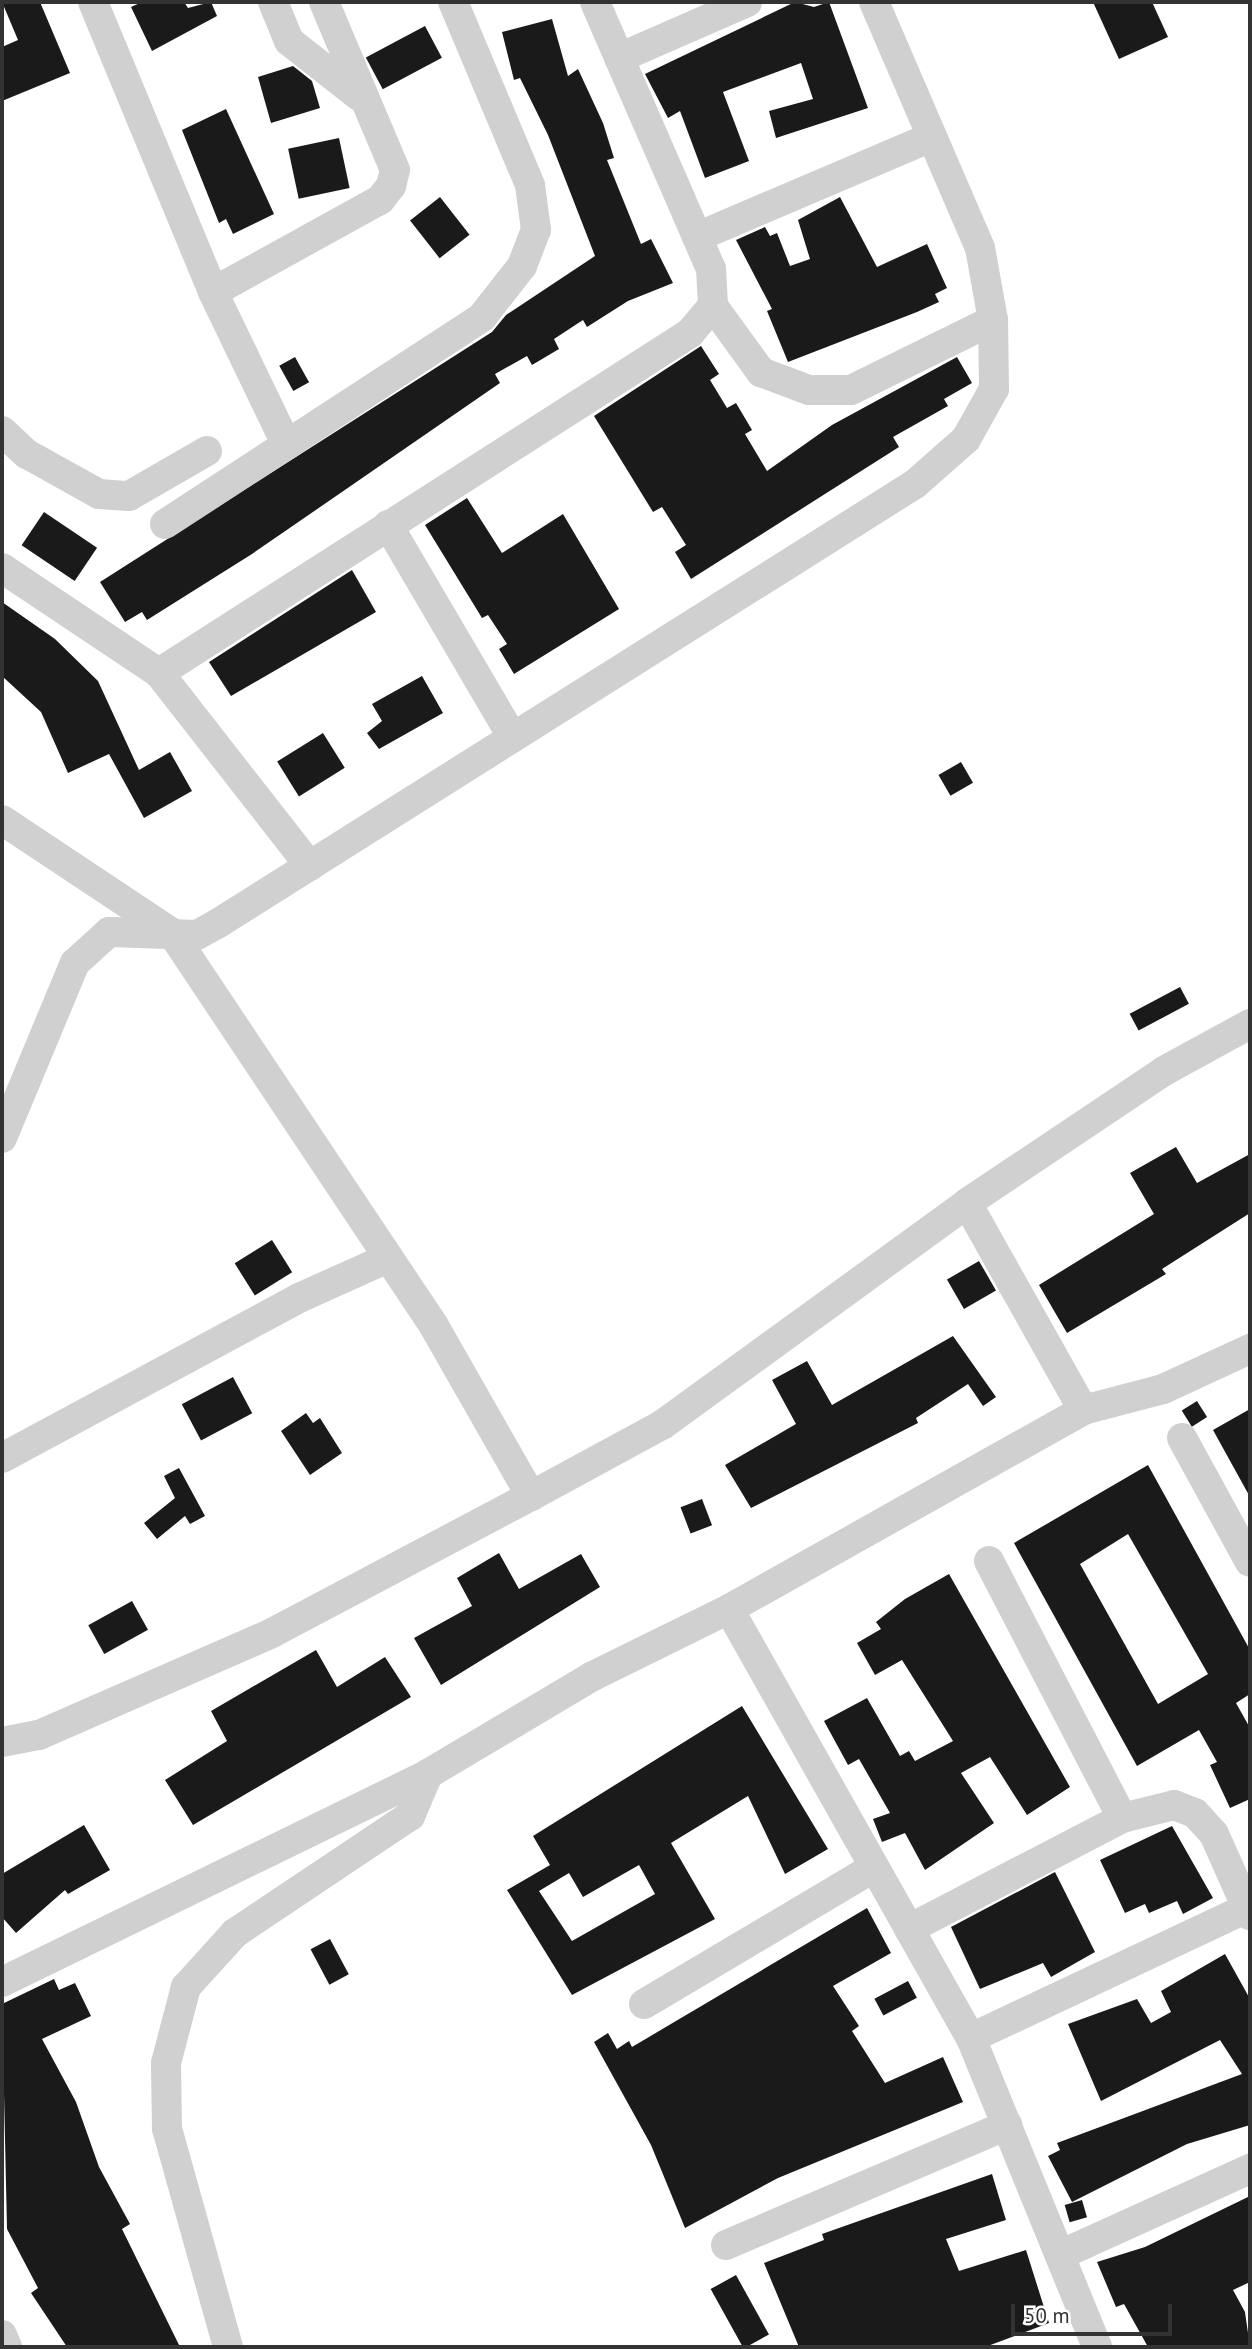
<!DOCTYPE html>
<style>
body{margin:0}
#map{position:relative;width:1252px;height:2349px;overflow:hidden;background:#fff;font-family:"PT Sans",sans-serif}
div>[style]{position:absolute}
.building>*{inset:0;background:#1a1a1a;transform-origin:0 0}
.minor>*{height:30px;margin:-15px;padding:0 15px;transform-origin:15px;border-radius:15px;background:#d0d0d0}
span{translate:-50% -50%;white-space:nowrap;text-align:center;line-height:1.15;-webkit-text-stroke:7px #fff;paint-order:stroke}
.frame{position:absolute;inset:0;border:4px solid #333;pointer-events:none}
.scale{position:absolute;left:1011px;top:2304px;width:161px;height:32px;box-sizing:border-box;border:4px solid #333;border-top:0;padding-left:9px;font-size:21px;line-height:24px;white-space:nowrap;color:#333;-webkit-text-stroke:5px #fff;paint-order:stroke}
</style>
<div id="map">
<div class="building">
<div style="clip-path:polygon(2px 2px,40px 2px,70px 73px,2px 101px,2px 47px,18px 40px)"></div>
<div style="clip-path:polygon(142px 2px,184px 2px,188px 8px,211px 2px,217px 16px,152px 51px,131px 7px)"></div>
<div style="clip-path:polygon(795px 2px,814px 7px,829px 2px,868px 108px,776px 138px,769px 111px,813px 99px,801px 63px,723px 92px,749px 161px,705px 178px,680px 111px,668px 118px,645px 74px)"></div>
<div style="clip-path:polygon(1093px 2px,1152px 2px,1168px 37px,1119px 59px)"></div>
<div style="clip-path:polygon(552px 19px,568px 76px,578px 69px,603px 123px,614px 158px,607px 160px,641px 244px,651px 239px,673px 283px,628px 301px,587px 327px,583px 320px,554px 339px,559px 349px,532px 365px,527px 356px,495px 374px,500px 383px,252px 554px,147px 620px,142px 612px,125px 622px,100px 582px,492px 332px,506px 315px,595px 256px,548px 135px,520px 78px,514px 80px,502px 32px)"></div>
<div style="left:425px;top:26px;width:36px;height:67px;rotate:62deg"></div>
<div style="clip-path:polygon(293px 66px,312px 81px,320px 108px,271px 123px,258px 77px)"></div>
<div style="clip-path:polygon(226px 109px,274px 214px,233px 234px,226px 219px,219px 223px,182px 130px)"></div>
<div style="left:339px;top:138px;width:51px;height:52px;rotate:78deg"></div>
<div style="left:440px;top:197px;width:48px;height:38px;rotate:52deg"></div>
<div style="clip-path:polygon(840px 197px,877px 267px,927px 244px,947px 288px,935px 294px,939px 302px,917px 312px,788px 362px,767px 311px,772px 309px,736px 240px,765px 227px,770px 236px,777px 233px,790px 266px,810px 259px,798px 220px)"></div>
<div style="clip-path:polygon(701px 346px,719px 374px,710px 380px,727px 408px,736px 403px,752px 430px,745px 434px,767px 471px,832px 425px,957px 357px,972px 383px,944px 399px,948px 406px,893px 437px,899px 447px,691px 579px,675px 552px,686px 545px,662px 507px,653px 512px,594px 416px)"></div>
<div style="left:295px;top:357px;width:29px;height:18px;rotate:61deg"></div>
<div style="clip-path:polygon(467px 498px,502px 553px,563px 514px,619px 609px,514px 674px,499px 649px,507px 644px,488px 615px,482px 618px,425px 525px)"></div>
<div style="left:44px;top:512px;width:64px;height:40px;rotate:34deg"></div>
<div style="clip-path:polygon(352px 570px,376px 612px,231px 696px,209px 662px)"></div>
<div style="clip-path:polygon(2px 602px,55px 639px,98px 681px,139px 770px,170px 752px,192px 791px,144px 818px,109px 754px,68px 773px,41px 712px,2px 676px)"></div>
<div style="clip-path:polygon(422px 676px,443px 713px,379px 749px,367px 733px,382px 721px,372px 704px)"></div>
<div style="left:323px;top:733px;width:41px;height:54px;rotate:58deg"></div>
<div style="left:961px;top:762px;width:24px;height:26px;rotate:60deg"></div>
<div style="left:1180px;top:987px;width:19px;height:57px;rotate:62deg"></div>
<div style="clip-path:polygon(1176px 1147px,1197px 1183px,1250px 1154px,1250px 1213px,1162px 1269px,1166px 1274px,1067px 1333px,1039px 1285px,1154px 1214px,1130px 1173px)"></div>
<div style="left:272px;top:1240px;width:38px;height:44px;rotate:58deg"></div>
<div style="left:979px;top:1261px;width:34px;height:37px;rotate:60deg"></div>
<div style="clip-path:polygon(953px 1336px,996px 1397px,983px 1406px,968px 1384px,916px 1418px,918px 1423px,751px 1508px,725px 1465px,796px 1424px,772px 1380px,807px 1361px,832px 1405px)"></div>
<div style="left:233px;top:1377px;width:41px;height:58px;rotate:62deg"></div>
<div style="left:1197px;top:1401px;width:19px;height:18px;rotate:58deg"></div>
<div style="clip-path:polygon(1250px 1409px,1250px 1497px,1213px 1430px)"></div>
<div style="clip-path:polygon(306px 1413px,313px 1423px,320px 1418px,342px 1453px,310px 1475px,281px 1431px)"></div>
<div style="clip-path:polygon(evenodd,1148px 1465px,1250px 1650px,1250px 1694px,1236px 1703px,1250px 1728px,1250px 1799px,1230px 1808px,1210px 1765px,1217px 1762px,1199px 1730px,1137px 1766px,1014px 1543px,1148px 1465px,1128px 1534px,1208px 1674px,1158px 1704px,1080px 1564px,1128px 1534px)"></div>
<div style="clip-path:polygon(179px 1468px,205px 1516px,190px 1524px,185px 1516px,157px 1539px,144px 1523px,175px 1498px,164px 1476px)"></div>
<div style="left:702px;top:1499px;width:28px;height:23px;rotate:69deg"></div>
<div style="clip-path:polygon(499px 1553px,519px 1589px,581px 1554px,600px 1587px,441px 1685px,414px 1638px,472px 1606px,457px 1578px)"></div>
<div style="clip-path:polygon(949px 1574px,1070px 1787px,1027px 1815px,990px 1757px,961px 1773px,994px 1823px,925px 1870px,905px 1833px,882px 1842px,873px 1819px,890px 1813px,859px 1759px,848px 1765px,824px 1721px,867px 1698px,900px 1756px,909px 1751px,915px 1761px,953px 1741px,902px 1660px,875px 1675px,857px 1643px,881px 1629px,876px 1622px,905px 1599px)"></div>
<div style="left:132px;top:1601px;width:33px;height:50px;rotate:61deg"></div>
<div style="clip-path:polygon(316px 1650px,337px 1687px,385px 1657px,411px 1697px,193px 1825px,165px 1780px,227px 1741px,211px 1711px)"></div>
<div style="clip-path:polygon(evenodd,742px 1706px,828px 1849px,785px 1874px,748px 1796px,671px 1843px,715px 1919px,572px 1995px,507px 1890px,550px 1865px,533px 1836px,742px 1706px,639px 1865px,655px 1894px,572px 1941px,539px 1891px,569px 1873px,583px 1897px,639px 1865px)"></div>
<div style="clip-path:polygon(84px 1825px,110px 1870px,68px 1894px,65px 1890px,16px 1933px,2px 1917px,2px 1874px)"></div>
<div style="clip-path:polygon(1172px 1826px,1213px 1898px,1183px 1914px,1177px 1901px,1149px 1913px,1145px 1904px,1125px 1913px,1100px 1860px)"></div>
<div style="clip-path:polygon(1055px 1872px,1095px 1952px,1051px 1977px,1043px 1963px,980px 1989px,951px 1927px)"></div>
<div style="clip-path:polygon(867px 1908px,891px 1953px,833px 1986px,859px 2026px,852px 2031px,885px 2083px,943px 2057px,963px 2102px,778px 2178px,685px 2228px,651px 2145px,594px 2042px,608px 2033px,617px 2049px,629px 2041px,632px 2047px)"></div>
<div style="left:330px;top:1939px;width:40px;height:22px;rotate:62deg"></div>
<div style="clip-path:polygon(1225px 1954px,1250px 1999px,1250px 2125px,1187px 2144px,1072px 2202px,1048px 2156px,1060px 2150px,1057px 2143px,1242px 2074px,1220px 2040px,1101px 2101px,1068px 2024px,1137px 1999px,1151px 2023px,1171px 2012px,1161px 1991px)"></div>
<div style="clip-path:polygon(54px 1979px,59px 1990px,75px 1983px,91px 2016px,42px 2039px,76px 2102px,99px 2167px,130px 2224px,122px 2229px,180px 2347px,67px 2347px,31px 2293px,38px 2288px,7px 2229px,2px 2004px)"></div>
<div style="left:908px;top:1981px;width:19px;height:38px;rotate:62deg"></div>
<div style="clip-path:polygon(992px 2174px,1006px 2220px,946px 2239px,959px 2271px,1026px 2250px,1049px 2323px,985px 2347px,799px 2347px,764px 2263px,824px 2240px,822px 2234px)"></div>
<div style="clip-path:polygon(1250px 2196px,1250px 2282px,1233px 2290px,1245px 2312px,1250px 2347px,1148px 2347px,1124px 2304px,1116px 2307px,1097px 2262px,1145px 2247px)"></div>
<div style="left:1082px;top:2200px;width:18px;height:18px;rotate:74deg"></div>
<div style="left:736px;top:2275px;width:68px;height:29px;rotate:61deg"></div>
</div>
<div class="minor">
<div style="left:93px;top:2px;width:314px;rotate:67.5deg"></div>
<div style="left:213px;top:292px;width:169px;rotate:64.3deg"></div>
<div style="left:273px;top:2px;width:42px;rotate:67.7deg"></div>
<div style="left:289px;top:41px;width:89px;rotate:38.2deg"></div>
<div style="left:619px;top:58px;width:140px;rotate:-23.6deg"></div>
<div style="left:697px;top:237px;width:255px;rotate:-23.1deg"></div>
<div style="left:213px;top:292px;width:191px;rotate:-28.9deg"></div>
<div style="left:380px;top:200px;width:18px;rotate:-52deg"></div>
<div style="left:391px;top:186px;width:16px;rotate:-76deg"></div>
<div style="left:395px;top:170px;width:182px;rotate:-112.9deg"></div>
<div style="left:713px;top:306px;width:82px;rotate:54deg"></div>
<div style="left:761px;top:372px;width:51px;rotate:20.6deg"></div>
<div style="left:809px;top:390px;width:42px"></div>
<div style="left:851px;top:390px;width:158px;rotate:-26.2deg"></div>
<div style="left:2px;top:431px;width:34px;rotate:43deg"></div>
<div style="left:27px;top:454px;width:82px;rotate:29.1deg"></div>
<div style="left:99px;top:494px;width:30px;rotate:4deg"></div>
<div style="left:129px;top:496px;width:90px;rotate:-30deg"></div>
<div style="left:165px;top:524px;width:379px;rotate:-33.1deg"></div>
<div style="left:482px;top:317px;width:65px;rotate:-51.9deg"></div>
<div style="left:522px;top:266px;width:39px;rotate:-69deg"></div>
<div style="left:536px;top:230px;width:45px;rotate:-97.6deg"></div>
<div style="left:530px;top:185px;width:199px;rotate:-112.8deg"></div>
<div style="left:388px;top:525px;width:243px;rotate:59.6deg"></div>
<div style="left:2px;top:568px;width:189px;rotate:33.8deg"></div>
<div style="left:159px;top:673px;width:245px;rotate:52deg"></div>
<div style="left:159px;top:673px;width:631px;rotate:-32.63deg"></div>
<div style="left:690px;top:333px;width:35px;rotate:-50deg"></div>
<div style="left:713px;top:306px;width:37px;rotate:-93deg"></div>
<div style="left:711px;top:269px;width:291px;rotate:-113.5deg"></div>
<div style="left:2px;top:820px;width:204px;rotate:33.6deg"></div>
<div style="left:172px;top:933px;width:472px;rotate:56.3deg"></div>
<div style="left:434px;top:1326px;width:196px;rotate:60.3deg"></div>
<div style="left:531px;top:1496px;width:149px;rotate:-28.5deg"></div>
<div style="left:662px;top:1425px;width:377px;rotate:-36deg"></div>
<div style="left:967px;top:1203px;width:237px;rotate:-33.8deg"></div>
<div style="left:1164px;top:1071px;width:98px;rotate:-28.7deg"></div>
<div style="left:2px;top:1138px;width:190px;rotate:-67.4deg"></div>
<div style="left:75px;top:963px;width:46px;rotate:-42.4deg"></div>
<div style="left:109px;top:932px;width:88px;rotate:2deg"></div>
<div style="left:197px;top:935px;width:23px;rotate:-29deg"></div>
<div style="left:217px;top:924px;width:825px;rotate:-32.23deg"></div>
<div style="left:915px;top:484px;width:68px;rotate:-41.4deg"></div>
<div style="left:966px;top:439px;width:57px;rotate:-60.8deg"></div>
<div style="left:994px;top:389px;width:69px;rotate:-90.8deg"></div>
<div style="left:993px;top:320px;width:73px;rotate:-100.2deg"></div>
<div style="left:980px;top:248px;width:268px;rotate:-113.3deg"></div>
<div style="left:967px;top:1203px;width:237px;rotate:60.7deg"></div>
<div style="left:1182px;top:1438px;width:141px;rotate:61.3deg"></div>
<div style="left:2px;top:1458px;width:337px;rotate:-28.3deg"></div>
<div style="left:299px;top:1298px;width:98px;rotate:-24.2deg"></div>
<div style="left:989px;top:1561px;width:289px;rotate:62.6deg"></div>
<div style="left:729px;top:1609px;width:493px;rotate:60.6deg"></div>
<div style="left:971px;top:2038px;width:334px;rotate:67.8deg"></div>
<div style="left:2px;top:1742px;width:38px;rotate:-11deg"></div>
<div style="left:39px;top:1735px;width:254px;rotate:-23.6deg"></div>
<div style="left:272px;top:1633px;width:293px;rotate:-27.9deg"></div>
<div style="left:909px;top:1929px;width:240px;rotate:-27.5deg"></div>
<div style="left:1122px;top:1818px;width:54px;rotate:-14deg"></div>
<div style="left:1174px;top:1805px;width:22px;rotate:21deg"></div>
<div style="left:1195px;top:1813px;width:28px;rotate:48deg"></div>
<div style="left:1214px;top:1834px;width:89px;rotate:66deg"></div>
<div style="left:2px;top:1982px;width:474px;rotate:-26deg"></div>
<div style="left:428px;top:1774px;width:192px;rotate:-30.7deg"></div>
<div style="left:593px;top:1676px;width:152px;rotate:-26.2deg"></div>
<div style="left:729px;top:1609px;width:406px;rotate:-29.3deg"></div>
<div style="left:1083px;top:1410px;width:83px;rotate:-14.7deg"></div>
<div style="left:1163px;top:1389px;width:96px;rotate:-24.7deg"></div>
<div style="left:644px;top:2004px;width:266px;rotate:-30.7deg"></div>
<div style="left:971px;top:2038px;width:305px;rotate:-25.2deg"></div>
<div style="left:726px;top:2245px;width:306px;rotate:-23.1deg"></div>
<div style="left:1060px;top:2255px;width:209px;rotate:-24.4deg"></div>
<div style="left:2px;top:2335px;width:13px;rotate:67deg"></div>
<div style="left:228px;top:2347px;width:226px;rotate:-105.6deg"></div>
<div style="left:167px;top:2129px;width:66px;rotate:-90.9deg"></div>
<div style="left:166px;top:2063px;width:79px;rotate:-75.3deg"></div>
<div style="left:186px;top:1987px;width:73px;rotate:-47.8deg"></div>
<div style="left:235px;top:1933px;width:211px;rotate:-33.8deg"></div>
<div style="left:410px;top:1816px;width:46px;rotate:-66.8deg"></div>
</div>
<div class="frame"></div>
<div class="scale">50 m</div>
</div>
